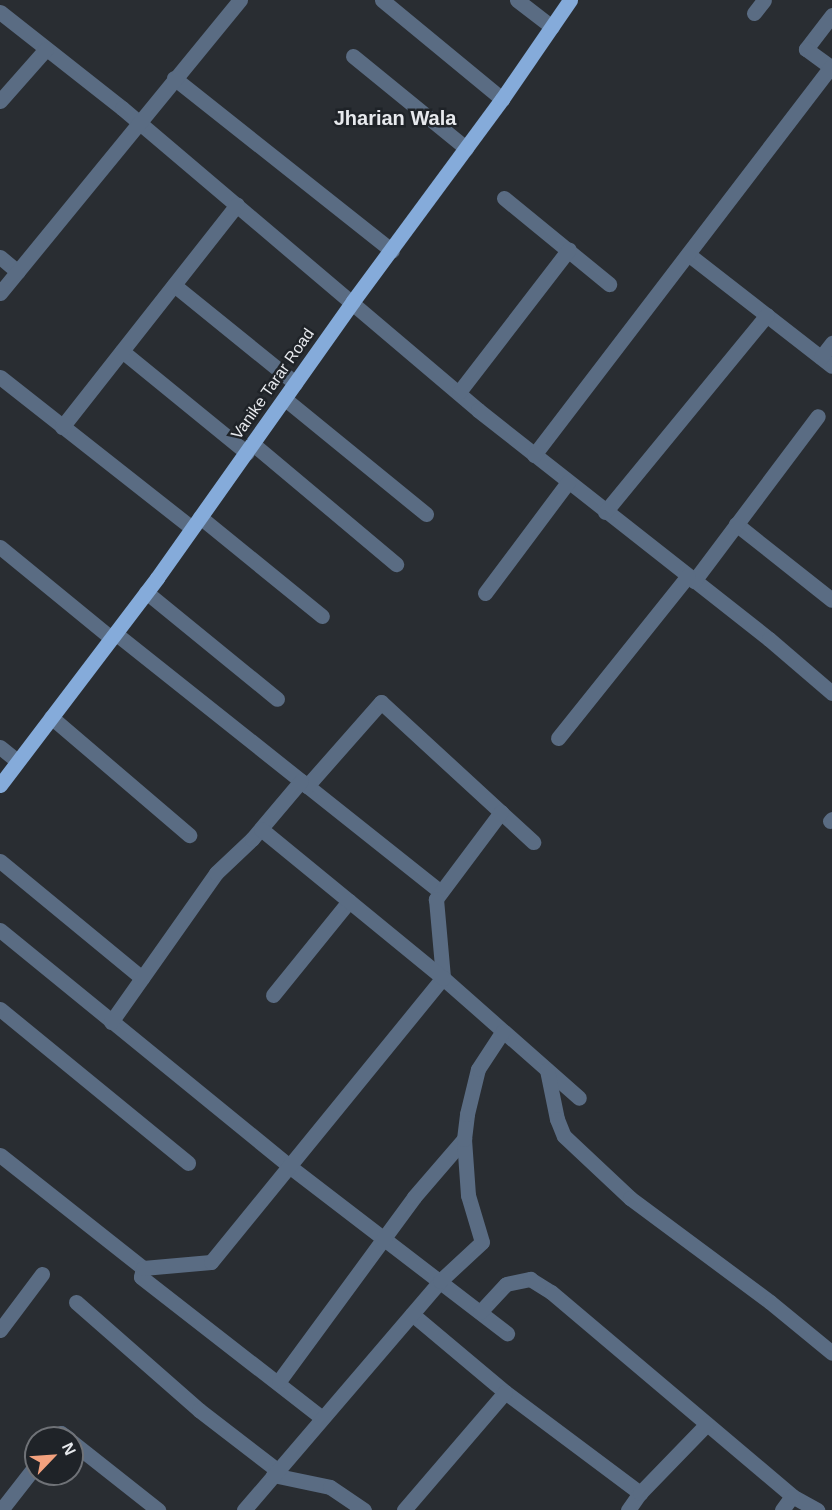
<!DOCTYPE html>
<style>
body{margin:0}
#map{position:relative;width:832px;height:1510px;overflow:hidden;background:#292d32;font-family:Helvetica,sans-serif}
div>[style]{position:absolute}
.minor>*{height:15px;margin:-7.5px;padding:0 7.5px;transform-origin:7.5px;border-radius:7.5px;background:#5a6c83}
.primary>*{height:15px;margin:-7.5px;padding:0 7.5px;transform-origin:7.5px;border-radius:7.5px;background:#85abda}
span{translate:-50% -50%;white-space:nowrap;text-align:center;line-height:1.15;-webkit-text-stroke:5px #1f2328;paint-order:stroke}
.street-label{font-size:16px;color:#e7e9ed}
.quarter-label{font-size:20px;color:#e7e9ed;font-weight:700}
.north{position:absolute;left:24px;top:1426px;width:60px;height:60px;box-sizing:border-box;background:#1f2328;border:2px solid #6f7277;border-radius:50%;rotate:65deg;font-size:16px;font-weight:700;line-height:24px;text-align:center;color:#e7e9ed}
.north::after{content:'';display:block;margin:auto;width:21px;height:27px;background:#f2a17e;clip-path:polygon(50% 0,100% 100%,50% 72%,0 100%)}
</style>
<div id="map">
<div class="minor">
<div style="left:382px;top:0;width:156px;rotate:39.5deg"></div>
<div style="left:517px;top:0;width:44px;rotate:37.6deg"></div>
<div style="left:0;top:12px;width:155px;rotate:38.2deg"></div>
<div style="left:122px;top:108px;width:467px;rotate:40.3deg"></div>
<div style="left:478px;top:410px;width:370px;rotate:38.2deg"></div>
<div style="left:769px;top:639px;width:83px;rotate:40.6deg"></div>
<div style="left:754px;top:13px;width:16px;rotate:-52deg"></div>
<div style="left:832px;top:15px;width:43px;rotate:127.4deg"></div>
<div style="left:806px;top:49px;width:32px;rotate:36deg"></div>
<div style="left:353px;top:56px;width:146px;rotate:39.2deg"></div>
<div style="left:174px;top:78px;width:278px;rotate:38.4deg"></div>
<div style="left:0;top:101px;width:69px;rotate:-48.5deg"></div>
<div style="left:504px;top:198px;width:136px;rotate:39.3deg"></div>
<div style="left:688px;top:254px;width:182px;rotate:37.9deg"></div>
<div style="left:0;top:257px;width:23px;rotate:40deg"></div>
<div style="left:174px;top:285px;width:156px;rotate:39deg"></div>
<div style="left:0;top:293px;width:379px;rotate:-50.7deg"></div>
<div style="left:122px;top:351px;width:161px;rotate:39.2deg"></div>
<div style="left:821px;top:357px;width:18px;rotate:-52deg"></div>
<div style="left:0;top:377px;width:244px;rotate:38.2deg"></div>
<div style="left:459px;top:392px;width:180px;rotate:-52.4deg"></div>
<div style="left:285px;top:399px;width:182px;rotate:39.2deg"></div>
<div style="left:62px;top:427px;width:283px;rotate:-51.8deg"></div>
<div style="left:253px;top:444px;width:187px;rotate:40deg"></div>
<div style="left:534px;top:455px;width:489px;rotate:-52.6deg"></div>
<div style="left:605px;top:512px;width:255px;rotate:-50.6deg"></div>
<div style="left:200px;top:517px;width:157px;rotate:39.1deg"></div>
<div style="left:736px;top:524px;width:122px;rotate:38.4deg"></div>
<div style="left:0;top:547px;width:144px;rotate:39.3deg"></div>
<div style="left:694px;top:581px;width:206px;rotate:-53.1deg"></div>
<div style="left:146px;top:592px;width:169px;rotate:39.2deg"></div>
<div style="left:485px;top:593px;width:139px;rotate:-53.2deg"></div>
<div style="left:115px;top:633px;width:416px;rotate:38.5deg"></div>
<div style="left:51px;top:717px;width:182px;rotate:40.5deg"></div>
<div style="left:558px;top:738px;width:208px;rotate:-51.3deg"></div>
<div style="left:0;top:747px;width:22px;rotate:39deg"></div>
<div style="left:307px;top:786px;width:112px;rotate:-48.6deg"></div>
<div style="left:381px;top:702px;width:207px;rotate:42.6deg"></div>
<div style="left:501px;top:812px;width:109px;rotate:126.8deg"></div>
<div style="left:436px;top:899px;width:79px;rotate:84.9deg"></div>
<div style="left:443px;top:978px;width:181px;rotate:41.4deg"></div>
<div style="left:830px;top:821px;width:3px;rotate:-45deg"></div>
<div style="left:0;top:861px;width:184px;rotate:39.5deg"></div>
<div style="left:0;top:930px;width:373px;rotate:39.2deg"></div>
<div style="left:289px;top:1166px;width:275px;rotate:37.5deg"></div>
<div style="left:273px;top:995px;width:121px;rotate:-51deg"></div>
<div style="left:0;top:1009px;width:243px;rotate:39.3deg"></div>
<div style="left:111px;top:1022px;width:182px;rotate:-54.8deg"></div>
<div style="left:216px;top:873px;width:50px;rotate:-43.4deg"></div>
<div style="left:252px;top:839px;width:76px;rotate:-49.8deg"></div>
<div style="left:547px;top:1070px;width:50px;rotate:78.5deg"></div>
<div style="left:557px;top:1119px;width:18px;rotate:68deg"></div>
<div style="left:564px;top:1136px;width:91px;rotate:43.2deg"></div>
<div style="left:630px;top:1198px;width:174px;rotate:36.6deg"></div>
<div style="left:770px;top:1302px;width:80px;rotate:39.4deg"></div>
<div style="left:0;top:1155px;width:182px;rotate:38.3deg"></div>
<div style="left:143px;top:1268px;width:9px;rotate:103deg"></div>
<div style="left:141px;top:1277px;width:229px;rotate:37.9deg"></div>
<div style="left:143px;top:1268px;width:68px;rotate:-5deg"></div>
<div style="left:211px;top:1262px;width:367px;rotate:-50.8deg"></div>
<div style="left:443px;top:978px;width:235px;rotate:-140.7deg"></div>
<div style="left:76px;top:1302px;width:164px;rotate:41.3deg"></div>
<div style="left:199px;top:1410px;width:98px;rotate:37.6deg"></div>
<div style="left:480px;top:1312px;width:38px;rotate:-47deg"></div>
<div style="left:506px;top:1284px;width:25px;rotate:-12deg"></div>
<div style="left:530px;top:1279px;width:25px;rotate:32deg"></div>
<div style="left:551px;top:1292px;width:316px;rotate:40.2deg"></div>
<div style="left:792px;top:1496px;width:29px;rotate:29deg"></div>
<div style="left:412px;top:1314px;width:121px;rotate:40deg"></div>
<div style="left:505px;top:1392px;width:169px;rotate:36.8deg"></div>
<div style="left:0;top:1330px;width:70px;rotate:-53.1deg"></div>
<div style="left:279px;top:1381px;width:228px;rotate:-53.7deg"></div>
<div style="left:414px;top:1197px;width:77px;rotate:-49.2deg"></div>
<div style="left:57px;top:1438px;width:6px;rotate:-51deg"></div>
<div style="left:61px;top:1433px;width:9px;rotate:36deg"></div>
<div style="left:72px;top:1442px;width:110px;rotate:38.3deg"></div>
<div style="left:273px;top:1475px;width:58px;rotate:11.9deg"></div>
<div style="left:330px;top:1487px;width:41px;rotate:34.1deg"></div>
<div style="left:1px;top:1510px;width:57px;rotate:-52.1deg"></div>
<div style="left:244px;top:1510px;width:301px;rotate:-49.4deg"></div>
<div style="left:440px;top:1281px;width:57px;rotate:-42.9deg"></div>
<div style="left:482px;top:1242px;width:49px;rotate:-106.6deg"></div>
<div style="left:468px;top:1195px;width:56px;rotate:-94.1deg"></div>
<div style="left:464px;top:1139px;width:25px;rotate:-83deg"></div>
<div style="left:467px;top:1114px;width:46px;rotate:-76.3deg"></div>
<div style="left:478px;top:1069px;width:45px;rotate:-56.7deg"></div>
<div style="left:404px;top:1510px;width:155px;rotate:-49.4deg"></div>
<div style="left:628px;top:1510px;width:21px;rotate:-55deg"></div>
<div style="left:640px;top:1493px;width:95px;rotate:-45.9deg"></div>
<div style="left:782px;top:1510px;width:17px;rotate:-54deg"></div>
</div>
<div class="primary">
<div style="left:0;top:785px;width:260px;rotate:-52.8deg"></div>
<div style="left:157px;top:578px;width:339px;rotate:-54.7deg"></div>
<div style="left:353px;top:301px;width:251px;rotate:-53.6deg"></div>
<div style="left:502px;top:99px;width:120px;rotate:-55.5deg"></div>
</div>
<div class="street-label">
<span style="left:273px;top:384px;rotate:-55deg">Vanike Tarar Road</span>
</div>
<div class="quarter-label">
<span style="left:395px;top:118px">Jharian Wala</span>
</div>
<div class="north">N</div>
</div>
